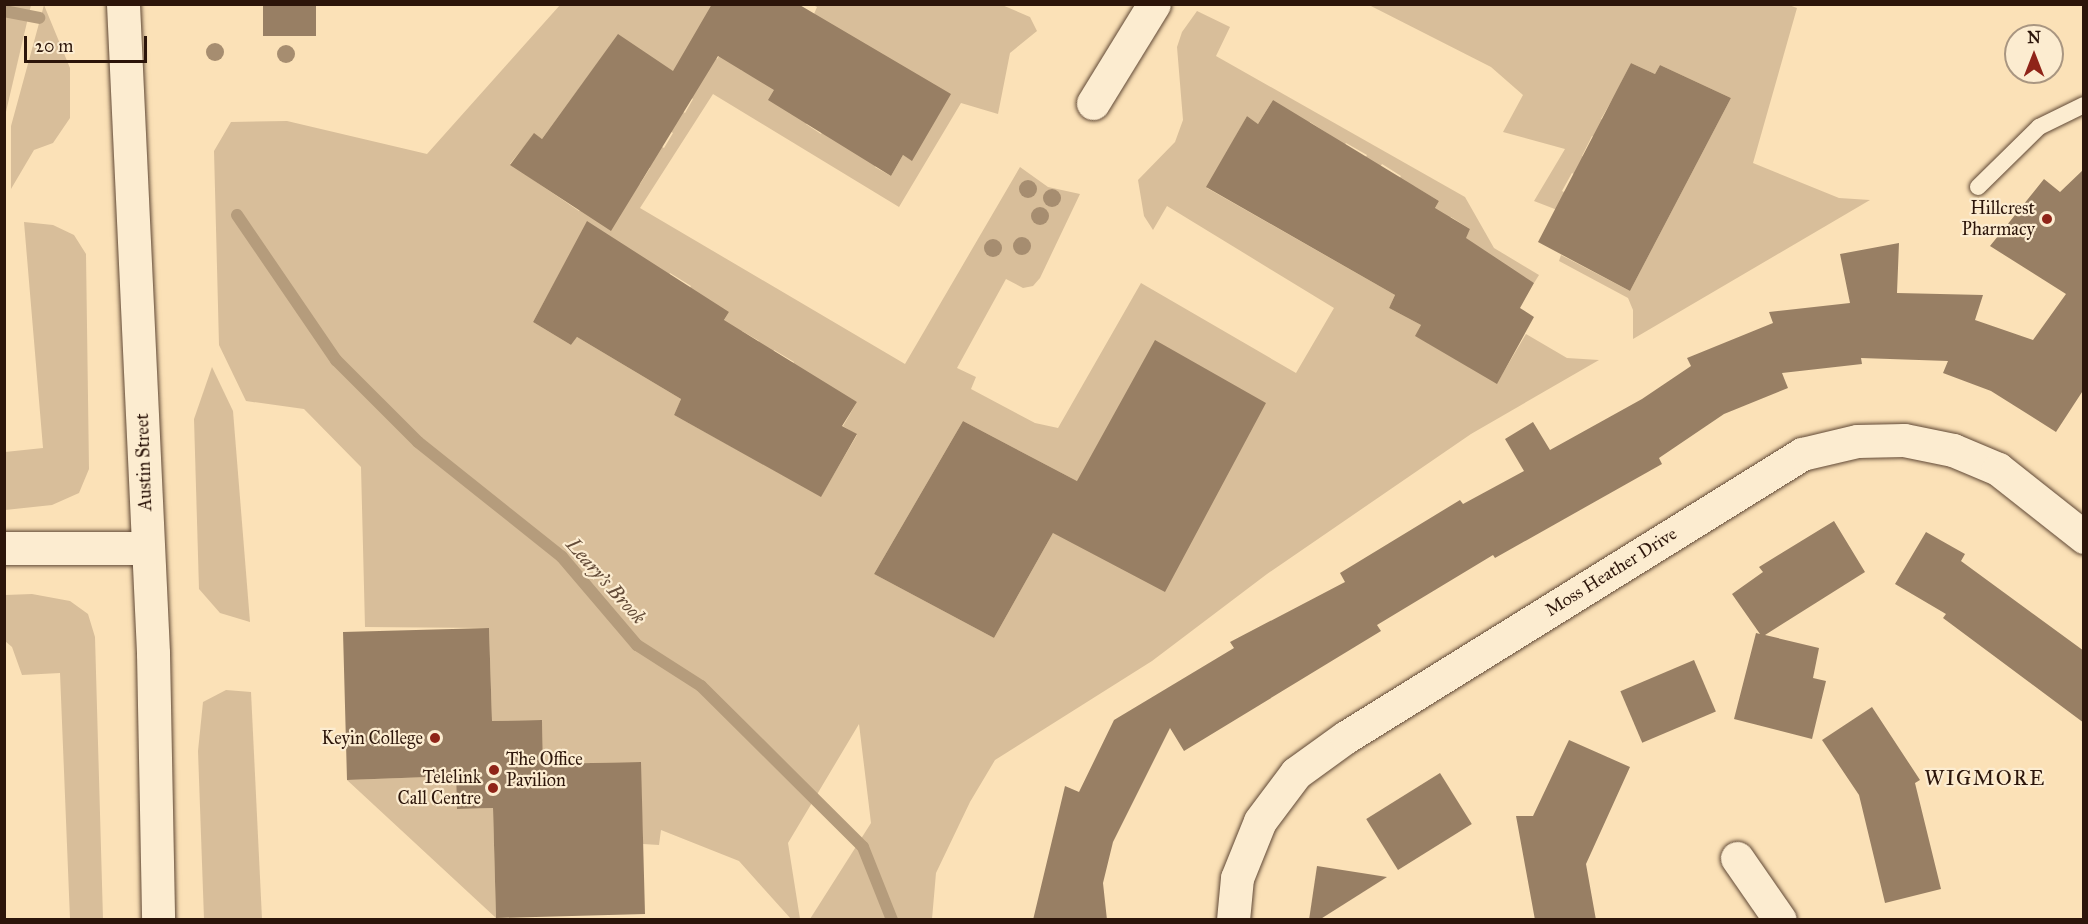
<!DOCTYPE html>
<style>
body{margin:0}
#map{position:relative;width:2088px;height:924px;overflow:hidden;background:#fbe1b7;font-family:"IM FELL Great Primer",serif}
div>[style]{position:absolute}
.green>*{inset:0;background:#d8be9a}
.stream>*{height:12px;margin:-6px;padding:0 6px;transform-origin:6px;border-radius:6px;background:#b59c7c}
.building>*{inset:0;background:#987f64;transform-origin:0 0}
.roads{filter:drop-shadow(0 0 2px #604835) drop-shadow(0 0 2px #604835)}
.service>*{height:16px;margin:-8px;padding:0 8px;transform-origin:8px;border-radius:8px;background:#fcecd0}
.minor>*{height:33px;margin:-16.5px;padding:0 16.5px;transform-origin:16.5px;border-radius:16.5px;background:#fcecd0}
.trees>*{width:18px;height:18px;margin:-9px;border-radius:50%;background:#a68d70}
.dots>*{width:16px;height:16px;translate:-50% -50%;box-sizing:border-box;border:3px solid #fcecd0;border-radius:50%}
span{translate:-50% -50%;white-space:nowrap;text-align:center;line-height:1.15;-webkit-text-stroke:4.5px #fcecd0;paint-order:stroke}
.poi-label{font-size:18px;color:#2c150a}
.right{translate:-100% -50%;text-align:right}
.left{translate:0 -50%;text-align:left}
.street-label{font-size:18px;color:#2c150a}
.water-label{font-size:20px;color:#634b38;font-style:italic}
.quarter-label{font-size:21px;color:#2c150a;letter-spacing:1.5px}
.frame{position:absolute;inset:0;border:6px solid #2c150a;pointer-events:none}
.north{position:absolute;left:2004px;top:24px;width:60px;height:60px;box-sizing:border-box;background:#fcecd0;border:2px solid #a99681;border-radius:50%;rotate:0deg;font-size:16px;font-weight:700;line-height:24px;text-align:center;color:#2c150a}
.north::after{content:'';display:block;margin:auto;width:21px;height:27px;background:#8f2418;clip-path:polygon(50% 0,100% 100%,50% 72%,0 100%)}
.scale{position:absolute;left:24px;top:36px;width:123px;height:27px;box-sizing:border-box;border:3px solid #2c150a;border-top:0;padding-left:8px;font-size:18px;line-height:21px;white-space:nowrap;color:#2c150a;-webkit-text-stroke:4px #fcecd0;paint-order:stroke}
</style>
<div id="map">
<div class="green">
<div style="clip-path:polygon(evenodd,712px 4px,703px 50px,717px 59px,728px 43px,749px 55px,741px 70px,817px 103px,806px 124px,821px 134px,833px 115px,887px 146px,875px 167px,891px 176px,903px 155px,911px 160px,814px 14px,817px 7px,813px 5px,1002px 5px,1030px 17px,1037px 31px,1010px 53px,998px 114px,961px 103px,899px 207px,713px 94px,640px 208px,905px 364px,1020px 167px,1048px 187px,1080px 194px,1040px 278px,1033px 286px,1023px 288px,1006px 279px,957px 368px,976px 377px,971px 389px,1035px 423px,1058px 428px,1141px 283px,1296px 373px,1334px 308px,1167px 206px,1153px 230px,1144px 216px,1138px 180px,1175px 142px,1183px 120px,1177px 47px,1182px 32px,1197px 11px,1230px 27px,1216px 56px,1465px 197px,1494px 248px,1539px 275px,1534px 283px,1456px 255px,1470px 229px,1451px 217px,1425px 226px,1439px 201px,1414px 186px,1399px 209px,1386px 200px,1401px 176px,1382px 164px,1366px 188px,1353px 180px,1367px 155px,1346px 143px,1330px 168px,1316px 159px,1330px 135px,1310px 122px,1294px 146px,1273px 100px,1258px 124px,1247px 116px,1207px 188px,1395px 295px,1389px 308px,1421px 325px,1416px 336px,1497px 383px,1526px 334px,1567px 358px,1599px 360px,1471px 434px,1267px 574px,1152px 661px,995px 760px,970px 802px,936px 873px,932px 919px,810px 919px,871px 823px,859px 724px,788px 843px,800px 919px,791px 919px,739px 861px,661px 830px,659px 845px,643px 844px,640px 762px,543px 764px,542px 720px,492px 721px,489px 628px,365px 627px,361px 467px,304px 409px,246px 401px,219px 345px,214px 151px,231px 122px,287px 121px,427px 154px,560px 5px,712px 4px,618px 35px,693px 99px,685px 113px,669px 104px,657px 122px,673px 133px,664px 148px,647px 139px,634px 158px,650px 168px,640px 184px,621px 172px,579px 211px,510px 164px,534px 134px,542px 139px,618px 35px,712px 4px,570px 254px,655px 299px,670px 273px,691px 286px,677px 310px,729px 312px,717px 332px,742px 331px,759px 341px,746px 364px,761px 373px,774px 350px,794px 362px,780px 386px,857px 402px,843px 426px,857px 435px,821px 496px,674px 415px,681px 399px,577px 337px,571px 345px,533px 322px,570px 254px,712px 4px,963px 421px,1077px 481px,1053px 533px,994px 638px,874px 574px,963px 421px)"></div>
<div style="clip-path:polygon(1786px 4px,1797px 8px,1753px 163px,1839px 198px,1870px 200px,1633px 339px,1633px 310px,1628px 298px,1559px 261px,1561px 255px,1630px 291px,1731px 98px,1660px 65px,1655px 74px,1631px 63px,1621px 83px,1637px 110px,1612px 100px,1601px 119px,1626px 130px,1617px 147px,1592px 136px,1582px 156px,1604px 167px,1595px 185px,1572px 173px,1562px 191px,1586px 203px,1578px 218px,1534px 201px,1565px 149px,1503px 132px,1523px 95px,1491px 67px,1369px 5px)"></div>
<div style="clip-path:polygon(4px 5px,31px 5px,5px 116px,4px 116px)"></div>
<div style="clip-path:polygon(44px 5px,70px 68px,70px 118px,53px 143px,34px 150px,11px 189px,11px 126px)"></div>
<div style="clip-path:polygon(24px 222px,53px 225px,74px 235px,86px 254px,89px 469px,79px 493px,52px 505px,5px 510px,5px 452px,43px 448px)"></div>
<div style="clip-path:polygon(212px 367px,233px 411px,250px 622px,220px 613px,199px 589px,194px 419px)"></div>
<div style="clip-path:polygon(32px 594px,70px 601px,88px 614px,95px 637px,103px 919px,70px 919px,60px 673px,22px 675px,12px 647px,5px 641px,5px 595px)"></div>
<div style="clip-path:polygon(226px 690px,251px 692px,262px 919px,204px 919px,198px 751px,203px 702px)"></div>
<div style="clip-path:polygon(456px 776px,457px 809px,493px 808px,496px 918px,347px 780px)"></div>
</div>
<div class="stream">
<div style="left:4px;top:11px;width:36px;rotate:11deg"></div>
<div style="left:237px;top:215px;width:176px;rotate:55.7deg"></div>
<div style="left:336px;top:360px;width:116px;rotate:45deg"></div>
<div style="left:418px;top:442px;width:184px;rotate:38.6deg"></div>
<div style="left:562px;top:557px;width:116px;rotate:49.6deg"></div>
<div style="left:637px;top:645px;width:76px;rotate:32.6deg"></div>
<div style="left:701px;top:686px;width:228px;rotate:44.8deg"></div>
<div style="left:863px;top:847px;width:79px;rotate:68.3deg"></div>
</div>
<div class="building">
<div style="left:263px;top:4px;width:53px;height:32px"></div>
<div style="clip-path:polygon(712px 4px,798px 4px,951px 94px,912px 161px,903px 155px,891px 176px,768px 100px,774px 90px,718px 56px,611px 231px,510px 165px,534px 133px,542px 139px,618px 34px,673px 71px)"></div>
<div style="clip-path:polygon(1631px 63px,1655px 74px,1660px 65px,1731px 98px,1630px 291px,1538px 242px)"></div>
<div style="clip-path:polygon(1273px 100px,1439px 201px,1435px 208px,1470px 229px,1466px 238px,1534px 283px,1520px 308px,1534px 317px,1497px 384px,1415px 336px,1421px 325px,1389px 308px,1395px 295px,1206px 187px,1247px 116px,1258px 124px)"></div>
<div style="clip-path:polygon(2084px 169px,2084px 389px,2056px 432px,1991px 391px,1943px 373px,1948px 361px,1861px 358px,1862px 364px,1782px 373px,1788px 388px,1724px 414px,1659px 458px,1662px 464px,1495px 558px,1493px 555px,1377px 625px,1381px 631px,1184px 751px,1170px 728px,1113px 842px,1103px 883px,1107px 920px,1033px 920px,1065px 786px,1079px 792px,1114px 720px,1234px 648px,1230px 642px,1345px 582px,1340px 573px,1460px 500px,1463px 504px,1524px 471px,1505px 439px,1533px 422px,1550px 450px,1642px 399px,1691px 366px,1687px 358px,1773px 323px,1769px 312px,1850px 303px,1840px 254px,1899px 243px,1897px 293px,1983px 295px,1975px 320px,2033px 340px,2066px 294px,1990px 246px,2044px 179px,2060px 192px)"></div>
<div style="clip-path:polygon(587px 221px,729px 312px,724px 320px,857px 402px,842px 426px,857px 434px,821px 497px,674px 415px,681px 399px,577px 337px,571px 345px,533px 322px)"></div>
<div style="clip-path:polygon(1155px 340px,1266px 403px,1165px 592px,1053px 533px,994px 638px,874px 574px,963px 421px,1077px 481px)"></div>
<div style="clip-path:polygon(1834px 521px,1865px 572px,1765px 635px,1819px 648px,1813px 678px,1826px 681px,1812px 739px,1734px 719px,1756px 633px,1760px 634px,1732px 594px,1763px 572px,1759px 567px)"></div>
<div style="clip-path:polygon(1926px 532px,1965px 554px,1961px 561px,2084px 651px,2084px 723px,1943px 618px,1946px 614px,1895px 584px)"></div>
<div style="clip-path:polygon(489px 628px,492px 721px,542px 720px,543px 764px,641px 762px,645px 914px,496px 918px,493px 808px,457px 809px,456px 776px,347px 780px,343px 632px)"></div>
<div style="left:1694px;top:660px;width:56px;height:80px;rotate:67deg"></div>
<div style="clip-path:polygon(1872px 707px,1920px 780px,1915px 783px,1941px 889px,1885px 903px,1859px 795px,1822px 740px)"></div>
<div style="clip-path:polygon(1569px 740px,1630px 767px,1586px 864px,1596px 920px,1535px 920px,1516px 816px,1533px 816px)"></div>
<div style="left:1440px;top:773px;width:60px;height:87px;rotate:58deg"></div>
<div style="clip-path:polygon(1317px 866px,1387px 877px,1319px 920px,1309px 920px)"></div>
</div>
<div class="roads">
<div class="service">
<div style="left:1978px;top:187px;width:86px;rotate:-44.5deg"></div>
<div style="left:2039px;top:127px;width:50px;rotate:-26.1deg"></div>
</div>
<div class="minor">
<div style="left:123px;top:4px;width:650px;rotate:87.35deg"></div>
<div style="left:153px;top:653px;width:267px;rotate:88.9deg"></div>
<div style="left:1093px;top:103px;width:116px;rotate:-58.4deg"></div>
<div style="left:4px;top:548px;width:144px"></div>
<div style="left:1737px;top:858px;width:75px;rotate:55.3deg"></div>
<div style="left:1233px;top:920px;width:42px;rotate:-84.6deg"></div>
<div style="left:1237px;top:878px;width:61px;rotate:-68deg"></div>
<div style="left:1260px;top:821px;width:60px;rotate:-53.1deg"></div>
<div style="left:1296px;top:773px;width:62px;rotate:-35.8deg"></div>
<div style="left:1346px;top:737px;width:537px;rotate:-31.82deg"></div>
<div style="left:1802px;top:454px;width:57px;rotate:-13.3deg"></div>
<div style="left:1857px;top:441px;width:47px;rotate:-1.2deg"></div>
<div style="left:1904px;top:440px;width:50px;rotate:11.5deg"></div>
<div style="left:1953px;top:450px;width:49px;rotate:22.9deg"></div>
<div style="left:1998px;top:469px;width:110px;rotate:38.3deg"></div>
</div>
</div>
<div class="trees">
<div style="left:215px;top:52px"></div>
<div style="left:286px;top:54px"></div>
<div style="left:1028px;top:189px"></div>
<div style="left:1052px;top:198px"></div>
<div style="left:1040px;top:216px"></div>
<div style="left:1022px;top:246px"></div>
<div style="left:993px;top:248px"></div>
</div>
<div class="dots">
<div style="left:2047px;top:219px;background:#8f2418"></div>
<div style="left:435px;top:738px;background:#8f2418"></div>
<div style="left:494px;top:770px;background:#8f2418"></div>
<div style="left:493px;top:788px;background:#8f2418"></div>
</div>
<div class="poi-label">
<span class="right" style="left:2035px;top:219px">Hillcrest<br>Pharmacy</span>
<span class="right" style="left:423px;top:738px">Keyin College</span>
<span class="left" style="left:506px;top:770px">The Office<br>Pavilion</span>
<span class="right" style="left:481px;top:788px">Telelink<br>Call Centre</span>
</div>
<div class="street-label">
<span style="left:144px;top:462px;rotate:-92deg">Austin Street</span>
<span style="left:1611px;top:572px;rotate:-32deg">Moss Heather Drive</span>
</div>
<div class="water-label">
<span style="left:606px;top:581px;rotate:48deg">Leary's Brook</span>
</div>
<div class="quarter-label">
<span style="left:1985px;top:778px">WIGMORE</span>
</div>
<div class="frame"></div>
<div class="north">N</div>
<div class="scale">20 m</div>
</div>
